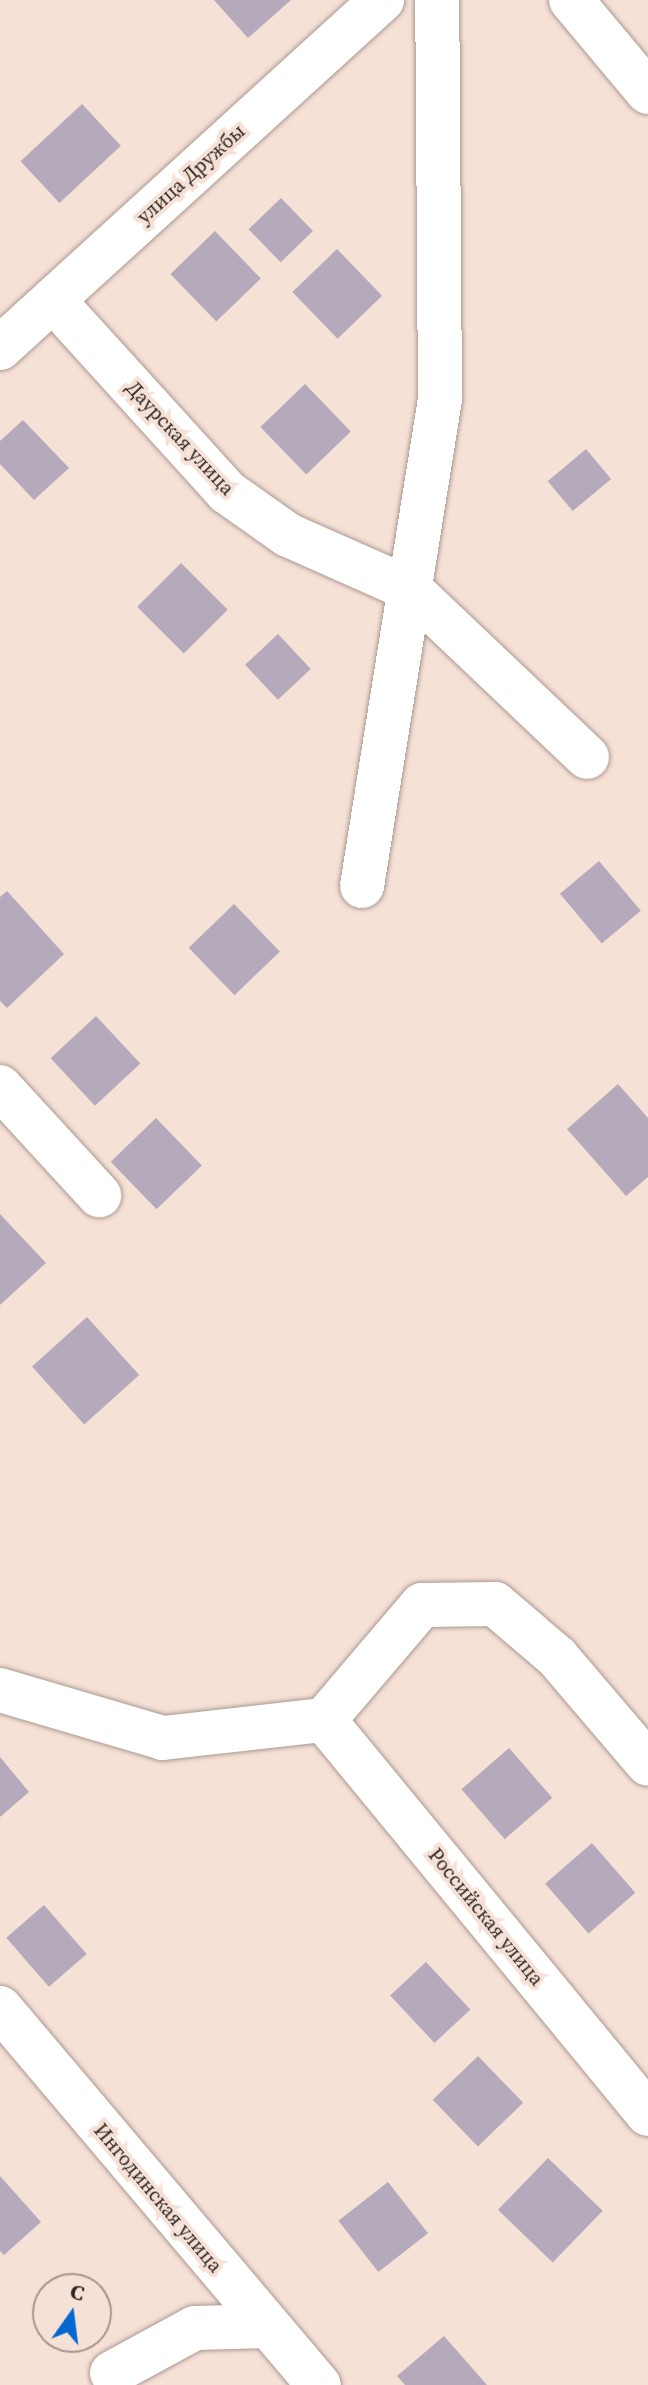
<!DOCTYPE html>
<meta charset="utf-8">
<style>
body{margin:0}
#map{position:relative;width:648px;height:2385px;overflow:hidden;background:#f6e1d7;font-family:"Source Serif 4",serif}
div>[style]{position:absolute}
.building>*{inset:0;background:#b4aabc;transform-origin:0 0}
.roads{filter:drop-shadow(0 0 2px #ac998f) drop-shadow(0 0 2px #ac998f)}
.minor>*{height:44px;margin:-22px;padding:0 22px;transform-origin:22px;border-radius:22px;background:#fff}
span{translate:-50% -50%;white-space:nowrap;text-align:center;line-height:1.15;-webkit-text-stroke:8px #f6e1d7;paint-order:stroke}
.street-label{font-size:20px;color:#2d2522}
.north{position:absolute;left:32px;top:2273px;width:80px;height:80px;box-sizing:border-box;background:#f6e1d7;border:2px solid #a6968f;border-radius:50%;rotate:14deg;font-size:22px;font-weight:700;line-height:32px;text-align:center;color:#2d2522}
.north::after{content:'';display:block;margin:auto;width:28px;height:36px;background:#0369d1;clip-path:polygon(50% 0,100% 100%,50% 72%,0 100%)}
</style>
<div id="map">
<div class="building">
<div style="clip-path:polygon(214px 0,291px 0,248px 38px)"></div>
<div style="left:82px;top:104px;width:57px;height:84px;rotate:47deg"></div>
<div style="left:281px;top:198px;width:46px;height:45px;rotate:46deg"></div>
<div style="left:215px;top:231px;width:66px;height:62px;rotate:46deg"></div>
<div style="left:337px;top:249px;width:65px;height:62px;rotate:46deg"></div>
<div style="left:305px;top:384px;width:66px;height:62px;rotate:46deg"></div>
<div style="clip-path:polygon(23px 420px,69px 468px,34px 500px,0 464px,0 441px)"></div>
<div style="left:586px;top:449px;width:39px;height:50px;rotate:50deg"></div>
<div style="left:181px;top:563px;width:66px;height:62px;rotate:45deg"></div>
<div style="left:278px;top:634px;width:48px;height:45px;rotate:47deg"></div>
<div style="left:599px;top:861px;width:65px;height:51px;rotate:50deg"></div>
<div style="clip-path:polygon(7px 891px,64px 954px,7px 1008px,0 1001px,0 897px)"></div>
<div style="left:234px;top:904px;width:66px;height:63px;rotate:46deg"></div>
<div style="left:96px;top:1016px;width:65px;height:62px;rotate:47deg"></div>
<div style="clip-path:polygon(618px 1084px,648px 1118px,648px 1177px,626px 1196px,567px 1129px)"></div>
<div style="left:156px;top:1118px;width:66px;height:63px;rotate:46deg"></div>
<div style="clip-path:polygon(0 1214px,46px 1263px,0 1305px)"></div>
<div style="left:87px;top:1317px;width:78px;height:74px;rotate:48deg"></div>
<div style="left:509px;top:1748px;width:66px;height:63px;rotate:49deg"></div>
<div style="clip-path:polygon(0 1757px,29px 1792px,0 1817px)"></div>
<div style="left:592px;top:1843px;width:66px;height:62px;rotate:49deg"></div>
<div style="left:44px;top:1905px;width:65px;height:50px;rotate:49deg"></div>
<div style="left:426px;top:1962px;width:65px;height:49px;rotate:47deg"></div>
<div style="left:478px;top:2056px;width:65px;height:63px;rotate:46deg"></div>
<div style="left:548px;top:2158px;width:76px;height:72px;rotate:44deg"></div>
<div style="clip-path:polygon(0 2176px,41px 2222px,4px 2255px,0 2251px)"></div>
<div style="left:388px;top:2182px;width:65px;height:63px;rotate:52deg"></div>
<div style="clip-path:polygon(444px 2336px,487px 2385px,405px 2385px,397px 2376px)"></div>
</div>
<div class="roads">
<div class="minor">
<div style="left:571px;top:0;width:120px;rotate:50.1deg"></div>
<div style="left:53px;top:300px;width:259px;rotate:47.8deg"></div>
<div style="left:227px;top:492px;width:75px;rotate:35.2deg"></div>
<div style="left:288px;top:535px;width:133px;rotate:23.9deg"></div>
<div style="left:410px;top:589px;width:244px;rotate:43.5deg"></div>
<div style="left:0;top:348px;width:517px;rotate:-42.33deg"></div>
<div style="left:362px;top:886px;width:493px;rotate:-80.9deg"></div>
<div style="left:440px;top:399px;width:399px;rotate:-90.4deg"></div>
<div style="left:0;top:1087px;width:147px;rotate:47.5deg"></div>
<div style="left:0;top:1690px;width:170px;rotate:16.4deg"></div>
<div style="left:163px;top:1738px;width:162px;rotate:-6.4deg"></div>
<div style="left:324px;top:1720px;width:151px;rotate:-49.6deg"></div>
<div style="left:422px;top:1605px;width:73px;rotate:-0.8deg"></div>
<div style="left:495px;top:1604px;width:82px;rotate:40.5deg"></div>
<div style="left:557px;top:1657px;width:140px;rotate:49.6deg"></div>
<div style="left:324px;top:1720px;width:510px;rotate:50.57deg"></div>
<div style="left:0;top:2008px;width:494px;rotate:49.8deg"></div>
<div style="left:112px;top:2373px;width:94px;rotate:-28.5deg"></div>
<div style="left:195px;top:2328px;width:73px;rotate:-1.6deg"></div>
</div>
</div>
<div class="street-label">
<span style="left:191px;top:174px;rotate:-42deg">улица Дружбы</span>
<span style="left:180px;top:438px;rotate:47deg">Даурская улица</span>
<span style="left:486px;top:1917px;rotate:51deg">Российская улица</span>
<span style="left:158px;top:2198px;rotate:50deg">Ингодинская улица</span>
</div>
<div class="north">С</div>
</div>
